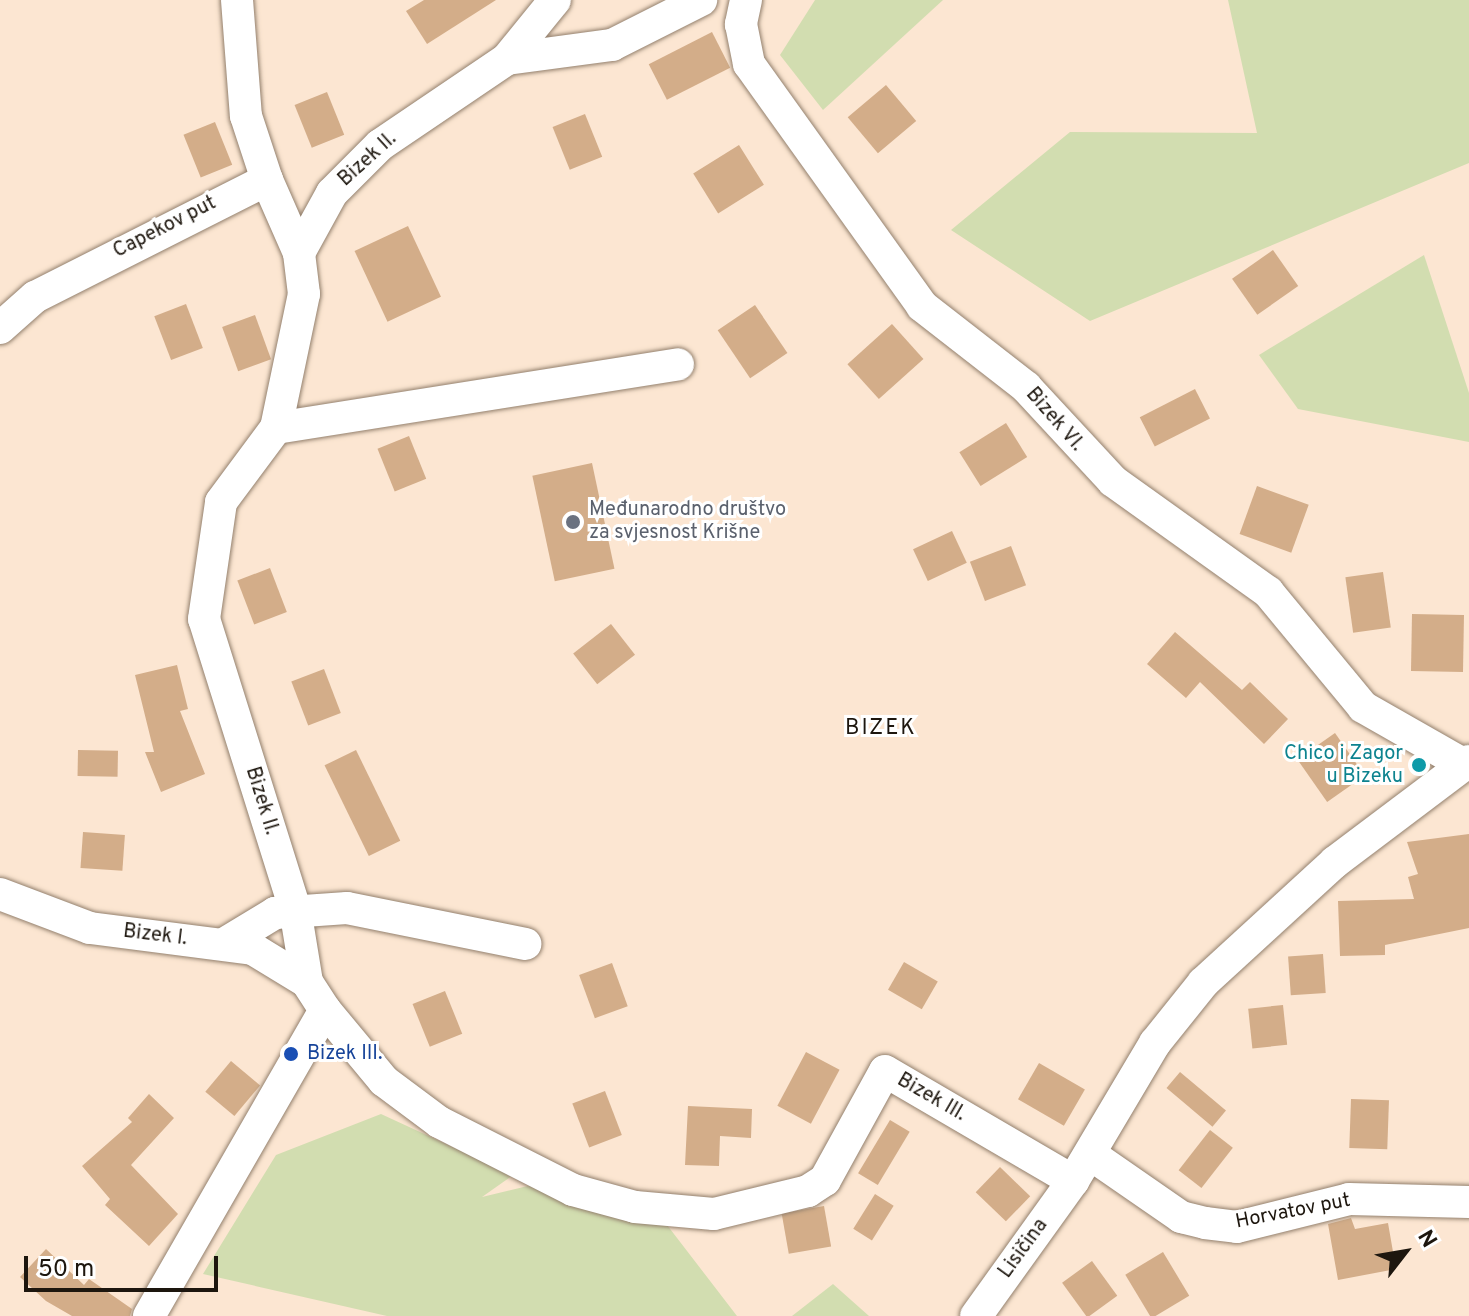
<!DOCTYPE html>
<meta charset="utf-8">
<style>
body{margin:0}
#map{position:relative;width:1469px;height:1316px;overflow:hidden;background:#fce6d2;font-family:Overpass,sans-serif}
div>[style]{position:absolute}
.green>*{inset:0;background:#d2ddb0}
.building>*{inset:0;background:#d3ad89;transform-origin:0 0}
.roads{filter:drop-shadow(0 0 2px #93806d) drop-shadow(0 0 2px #93806d)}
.minor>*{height:32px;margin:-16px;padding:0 16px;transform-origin:16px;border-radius:16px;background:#fff}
.dots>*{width:22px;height:22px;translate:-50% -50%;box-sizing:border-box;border:4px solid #fff;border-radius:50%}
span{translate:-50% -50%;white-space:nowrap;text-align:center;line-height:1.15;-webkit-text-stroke:6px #fff;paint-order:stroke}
.street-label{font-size:20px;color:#1d160e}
.worship-label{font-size:20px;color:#5b616d}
.left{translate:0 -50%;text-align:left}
.culture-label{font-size:20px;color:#0d838f}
.right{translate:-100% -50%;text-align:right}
.transit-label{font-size:20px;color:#164399}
.neighbourhood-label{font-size:22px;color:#1d160e;letter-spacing:2px}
.north{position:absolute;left:1365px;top:1212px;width:80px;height:80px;-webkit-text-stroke:6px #fff;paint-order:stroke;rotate:59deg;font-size:22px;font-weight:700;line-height:32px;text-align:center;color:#1d160e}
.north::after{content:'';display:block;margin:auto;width:28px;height:36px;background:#1d160e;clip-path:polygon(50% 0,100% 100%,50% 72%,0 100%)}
.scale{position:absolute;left:24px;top:1256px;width:194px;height:36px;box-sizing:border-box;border:4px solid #1d160e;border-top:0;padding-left:10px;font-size:24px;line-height:28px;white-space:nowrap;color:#1d160e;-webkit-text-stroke:6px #fff;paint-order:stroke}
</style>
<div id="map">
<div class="green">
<div style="clip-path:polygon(815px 0,943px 0,823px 110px,780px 55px)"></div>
<div style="clip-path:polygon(1228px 0,1469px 0,1469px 163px,1090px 321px,951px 230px,1070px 132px,1257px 133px)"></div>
<div style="clip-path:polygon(1424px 255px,1469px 393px,1469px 442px,1298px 409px,1259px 355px)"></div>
<div style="clip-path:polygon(381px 1114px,513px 1175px,482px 1197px,557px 1179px,654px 1208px,737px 1316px,387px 1316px,203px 1274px,276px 1155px)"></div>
<div style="clip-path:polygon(833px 1284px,869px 1316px,792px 1316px)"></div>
</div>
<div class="building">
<div style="clip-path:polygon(424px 0,496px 0,427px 44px,406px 11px)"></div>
<div style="left:712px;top:32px;width:40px;height:71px;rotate:63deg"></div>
<div style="left:886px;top:85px;width:47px;height:50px;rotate:50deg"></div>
<div style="left:327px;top:92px;width:46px;height:35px;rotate:68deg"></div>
<div style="left:585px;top:114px;width:46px;height:35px;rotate:68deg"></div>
<div style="left:215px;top:122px;width:46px;height:34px;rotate:68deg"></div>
<div style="left:739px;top:145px;width:47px;height:54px;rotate:58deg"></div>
<div style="left:408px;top:226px;width:78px;height:59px;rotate:65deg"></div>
<div style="left:1273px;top:250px;width:44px;height:50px;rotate:55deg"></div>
<div style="left:186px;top:304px;width:47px;height:34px;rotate:69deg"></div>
<div style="left:755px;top:305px;width:58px;height:45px;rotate:56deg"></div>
<div style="left:255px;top:315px;width:47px;height:35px;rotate:70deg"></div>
<div style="left:892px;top:324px;width:47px;height:60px;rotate:48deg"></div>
<div style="left:1195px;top:389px;width:33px;height:62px;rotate:63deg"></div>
<div style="left:1006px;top:423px;width:40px;height:55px;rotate:58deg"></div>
<div style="left:409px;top:436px;width:46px;height:34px;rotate:68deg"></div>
<div style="left:592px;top:463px;width:108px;height:61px;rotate:78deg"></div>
<div style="left:1257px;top:486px;width:55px;height:51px;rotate:20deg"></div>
<div style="left:952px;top:531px;width:35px;height:43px;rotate:65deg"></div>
<div style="left:1011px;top:546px;width:42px;height:44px;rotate:69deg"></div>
<div style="left:270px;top:568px;width:47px;height:35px;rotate:69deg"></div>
<div style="left:1383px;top:572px;width:56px;height:38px;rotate:82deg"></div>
<div style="left:1412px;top:614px;width:52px;height:57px;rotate:1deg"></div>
<div style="left:611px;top:624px;width:39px;height:48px;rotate:52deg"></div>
<div style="clip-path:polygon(1175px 632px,1242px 690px,1250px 682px,1288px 719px,1264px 744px,1200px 682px,1186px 698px,1147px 664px)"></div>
<div style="clip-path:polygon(177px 665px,188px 709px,180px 711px,205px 774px,161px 792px,145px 752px,154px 752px,135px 675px)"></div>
<div style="left:324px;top:669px;width:47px;height:35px;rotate:69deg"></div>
<div style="left:1335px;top:733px;width:52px;height:46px;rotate:55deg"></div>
<div style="left:78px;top:750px;width:40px;height:26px;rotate:1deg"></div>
<div style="left:356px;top:750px;width:101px;height:35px;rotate:64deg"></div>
<div style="left:83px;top:832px;width:42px;height:36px;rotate:4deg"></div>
<div style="clip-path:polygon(1469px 834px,1469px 928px,1385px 945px,1385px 955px,1340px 956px,1338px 901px,1414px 899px,1408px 877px,1418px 874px,1407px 842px)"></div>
<div style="left:1323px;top:954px;width:39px;height:35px;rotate:86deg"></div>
<div style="left:904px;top:962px;width:39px;height:32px;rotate:30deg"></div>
<div style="left:612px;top:963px;width:46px;height:35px;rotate:70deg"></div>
<div style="left:445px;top:991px;width:46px;height:35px;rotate:68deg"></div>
<div style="left:1283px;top:1005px;width:40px;height:35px;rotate:84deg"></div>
<div style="left:806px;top:1052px;width:38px;height:61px;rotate:28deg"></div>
<div style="left:231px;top:1061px;width:38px;height:40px;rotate:40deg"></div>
<div style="left:1039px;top:1063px;width:53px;height:42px;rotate:30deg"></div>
<div style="left:1180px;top:1072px;width:60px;height:21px;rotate:40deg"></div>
<div style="left:605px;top:1091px;width:47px;height:35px;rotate:69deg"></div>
<div style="clip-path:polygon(149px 1094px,174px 1118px,131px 1165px,178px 1214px,149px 1246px,105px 1205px,110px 1199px,82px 1166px,132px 1122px,128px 1118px)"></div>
<div style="left:1351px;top:1099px;width:38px;height:49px;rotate:2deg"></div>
<div style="clip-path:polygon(688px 1106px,752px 1109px,751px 1138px,720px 1136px,719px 1166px,685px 1165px)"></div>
<div style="left:890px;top:1120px;width:23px;height:62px;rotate:31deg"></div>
<div style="left:1210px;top:1130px;width:29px;height:51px;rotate:38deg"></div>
<div style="left:1000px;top:1167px;width:42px;height:35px;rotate:44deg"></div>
<div style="left:875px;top:1194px;width:22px;height:41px;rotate:32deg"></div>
<div style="left:824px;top:1206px;width:41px;height:43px;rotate:80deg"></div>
<div style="clip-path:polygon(1351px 1218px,1355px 1229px,1388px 1223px,1396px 1269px,1338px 1280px,1328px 1224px)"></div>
<div style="clip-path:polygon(46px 1249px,84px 1285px,89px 1279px,132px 1309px,130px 1316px,72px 1316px,46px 1301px,20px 1277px)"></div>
<div style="left:1163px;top:1252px;width:51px;height:44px;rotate:59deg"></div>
<div style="left:1092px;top:1261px;width:43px;height:37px;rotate:54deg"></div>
</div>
<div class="roads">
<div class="minor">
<div style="left:237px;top:0;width:116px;rotate:85.6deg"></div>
<div style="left:246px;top:116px;width:67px;rotate:71.8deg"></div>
<div style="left:746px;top:0;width:25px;rotate:102deg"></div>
<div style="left:741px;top:24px;width:41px;rotate:78.7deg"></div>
<div style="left:749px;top:64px;width:297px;rotate:54.4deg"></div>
<div style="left:922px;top:306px;width:132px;rotate:37.9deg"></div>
<div style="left:1026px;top:387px;width:128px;rotate:47.2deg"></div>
<div style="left:1113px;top:481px;width:191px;rotate:35.6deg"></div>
<div style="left:1268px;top:592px;width:149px;rotate:50.4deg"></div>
<div style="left:1363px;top:707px;width:113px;rotate:29.7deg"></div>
<div style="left:507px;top:59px;width:106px;rotate:-7.6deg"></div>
<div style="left:612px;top:45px;width:100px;rotate:-26.8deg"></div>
<div style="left:0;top:328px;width:47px;rotate:-41.5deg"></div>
<div style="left:35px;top:297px;width:260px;rotate:-26.8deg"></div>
<div style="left:267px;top:180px;width:80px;rotate:66.3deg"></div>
<div style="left:276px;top:428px;width:407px;rotate:-9deg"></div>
<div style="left:0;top:894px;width:96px;rotate:20.7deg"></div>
<div style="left:90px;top:928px;width:164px;rotate:7.3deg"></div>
<div style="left:253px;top:949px;width:63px;rotate:31.4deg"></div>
<div style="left:224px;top:944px;width:60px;rotate:-31.3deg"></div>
<div style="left:275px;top:913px;width:72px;rotate:-4deg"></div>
<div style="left:347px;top:908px;width:182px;rotate:11.4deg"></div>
<div style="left:325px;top:1010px;width:92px;rotate:50.3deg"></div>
<div style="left:384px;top:1081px;width:69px;rotate:36.7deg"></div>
<div style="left:439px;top:1122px;width:150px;rotate:26.9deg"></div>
<div style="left:573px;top:1190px;width:64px;rotate:15.3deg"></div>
<div style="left:635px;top:1207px;width:79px;rotate:5.1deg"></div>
<div style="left:714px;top:1214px;width:97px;rotate:-13.7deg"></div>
<div style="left:808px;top:1191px;width:20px;rotate:-33deg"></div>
<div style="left:825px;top:1180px;width:124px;rotate:-61.2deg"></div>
<div style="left:885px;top:1071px;width:218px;rotate:30.3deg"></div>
<div style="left:1073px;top:1181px;width:161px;rotate:-59.3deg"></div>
<div style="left:1155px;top:1043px;width:77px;rotate:-51.3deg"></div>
<div style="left:1203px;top:983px;width:179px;rotate:-42.5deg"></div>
<div style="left:1335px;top:862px;width:168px;rotate:-37deg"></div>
<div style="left:1090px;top:1154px;width:111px;rotate:34.7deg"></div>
<div style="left:1181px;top:1217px;width:25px;rotate:14deg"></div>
<div style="left:1205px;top:1223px;width:32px;rotate:7deg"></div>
<div style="left:1237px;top:1227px;width:115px;rotate:-14deg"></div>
<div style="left:1349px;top:1199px;width:120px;rotate:1.4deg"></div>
<div style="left:149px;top:1316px;width:353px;rotate:-60.1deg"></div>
<div style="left:325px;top:1010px;width:33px;rotate:-123deg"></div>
<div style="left:307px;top:982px;width:74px;rotate:-99.3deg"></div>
<div style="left:295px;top:909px;width:304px;rotate:-107.4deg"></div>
<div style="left:204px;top:619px;width:118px;rotate:-81.7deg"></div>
<div style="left:221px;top:502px;width:92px;rotate:-53.4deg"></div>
<div style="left:276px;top:428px;width:137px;rotate:-78.2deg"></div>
<div style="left:304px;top:294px;width:41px;rotate:-97deg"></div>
<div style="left:299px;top:253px;width:68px;rotate:-61.2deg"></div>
<div style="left:332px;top:193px;width:68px;rotate:-45deg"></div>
<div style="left:380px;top:145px;width:153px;rotate:-34.1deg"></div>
<div style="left:507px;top:59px;width:76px;rotate:-50.9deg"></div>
<div style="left:976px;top:1316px;width:166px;rotate:-54.3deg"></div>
</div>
</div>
<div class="dots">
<div style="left:573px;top:522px;background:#6b7280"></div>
<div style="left:1419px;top:765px;background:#0f9aa8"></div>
<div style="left:291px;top:1054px;background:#1a4fb4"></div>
</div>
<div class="street-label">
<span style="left:368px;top:160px;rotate:-42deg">Bizek II.</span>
<span style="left:165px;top:228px;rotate:-27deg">Capekov put</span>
<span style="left:1054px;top:420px;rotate:49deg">Bizek VI.</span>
<span style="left:261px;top:801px;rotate:73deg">Bizek II.</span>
<span style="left:155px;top:936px;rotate:7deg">Bizek I.</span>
<span style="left:931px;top:1098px;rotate:30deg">Bizek III.</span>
<span style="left:1293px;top:1212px;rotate:-11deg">Horvatov put</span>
<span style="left:1024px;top:1249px;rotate:-54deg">Lisičina</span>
</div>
<div class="worship-label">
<span class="left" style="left:589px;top:522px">Međunarodno društvo<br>za svjesnost Krišne</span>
</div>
<div class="culture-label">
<span class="right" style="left:1403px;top:766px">Chico i Zagor<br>u Bizeku</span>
</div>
<div class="transit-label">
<span class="left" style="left:307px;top:1054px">Bizek III.</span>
</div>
<div class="neighbourhood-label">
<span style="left:881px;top:729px">BIZEK</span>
</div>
<div class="north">N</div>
<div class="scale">50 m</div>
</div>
